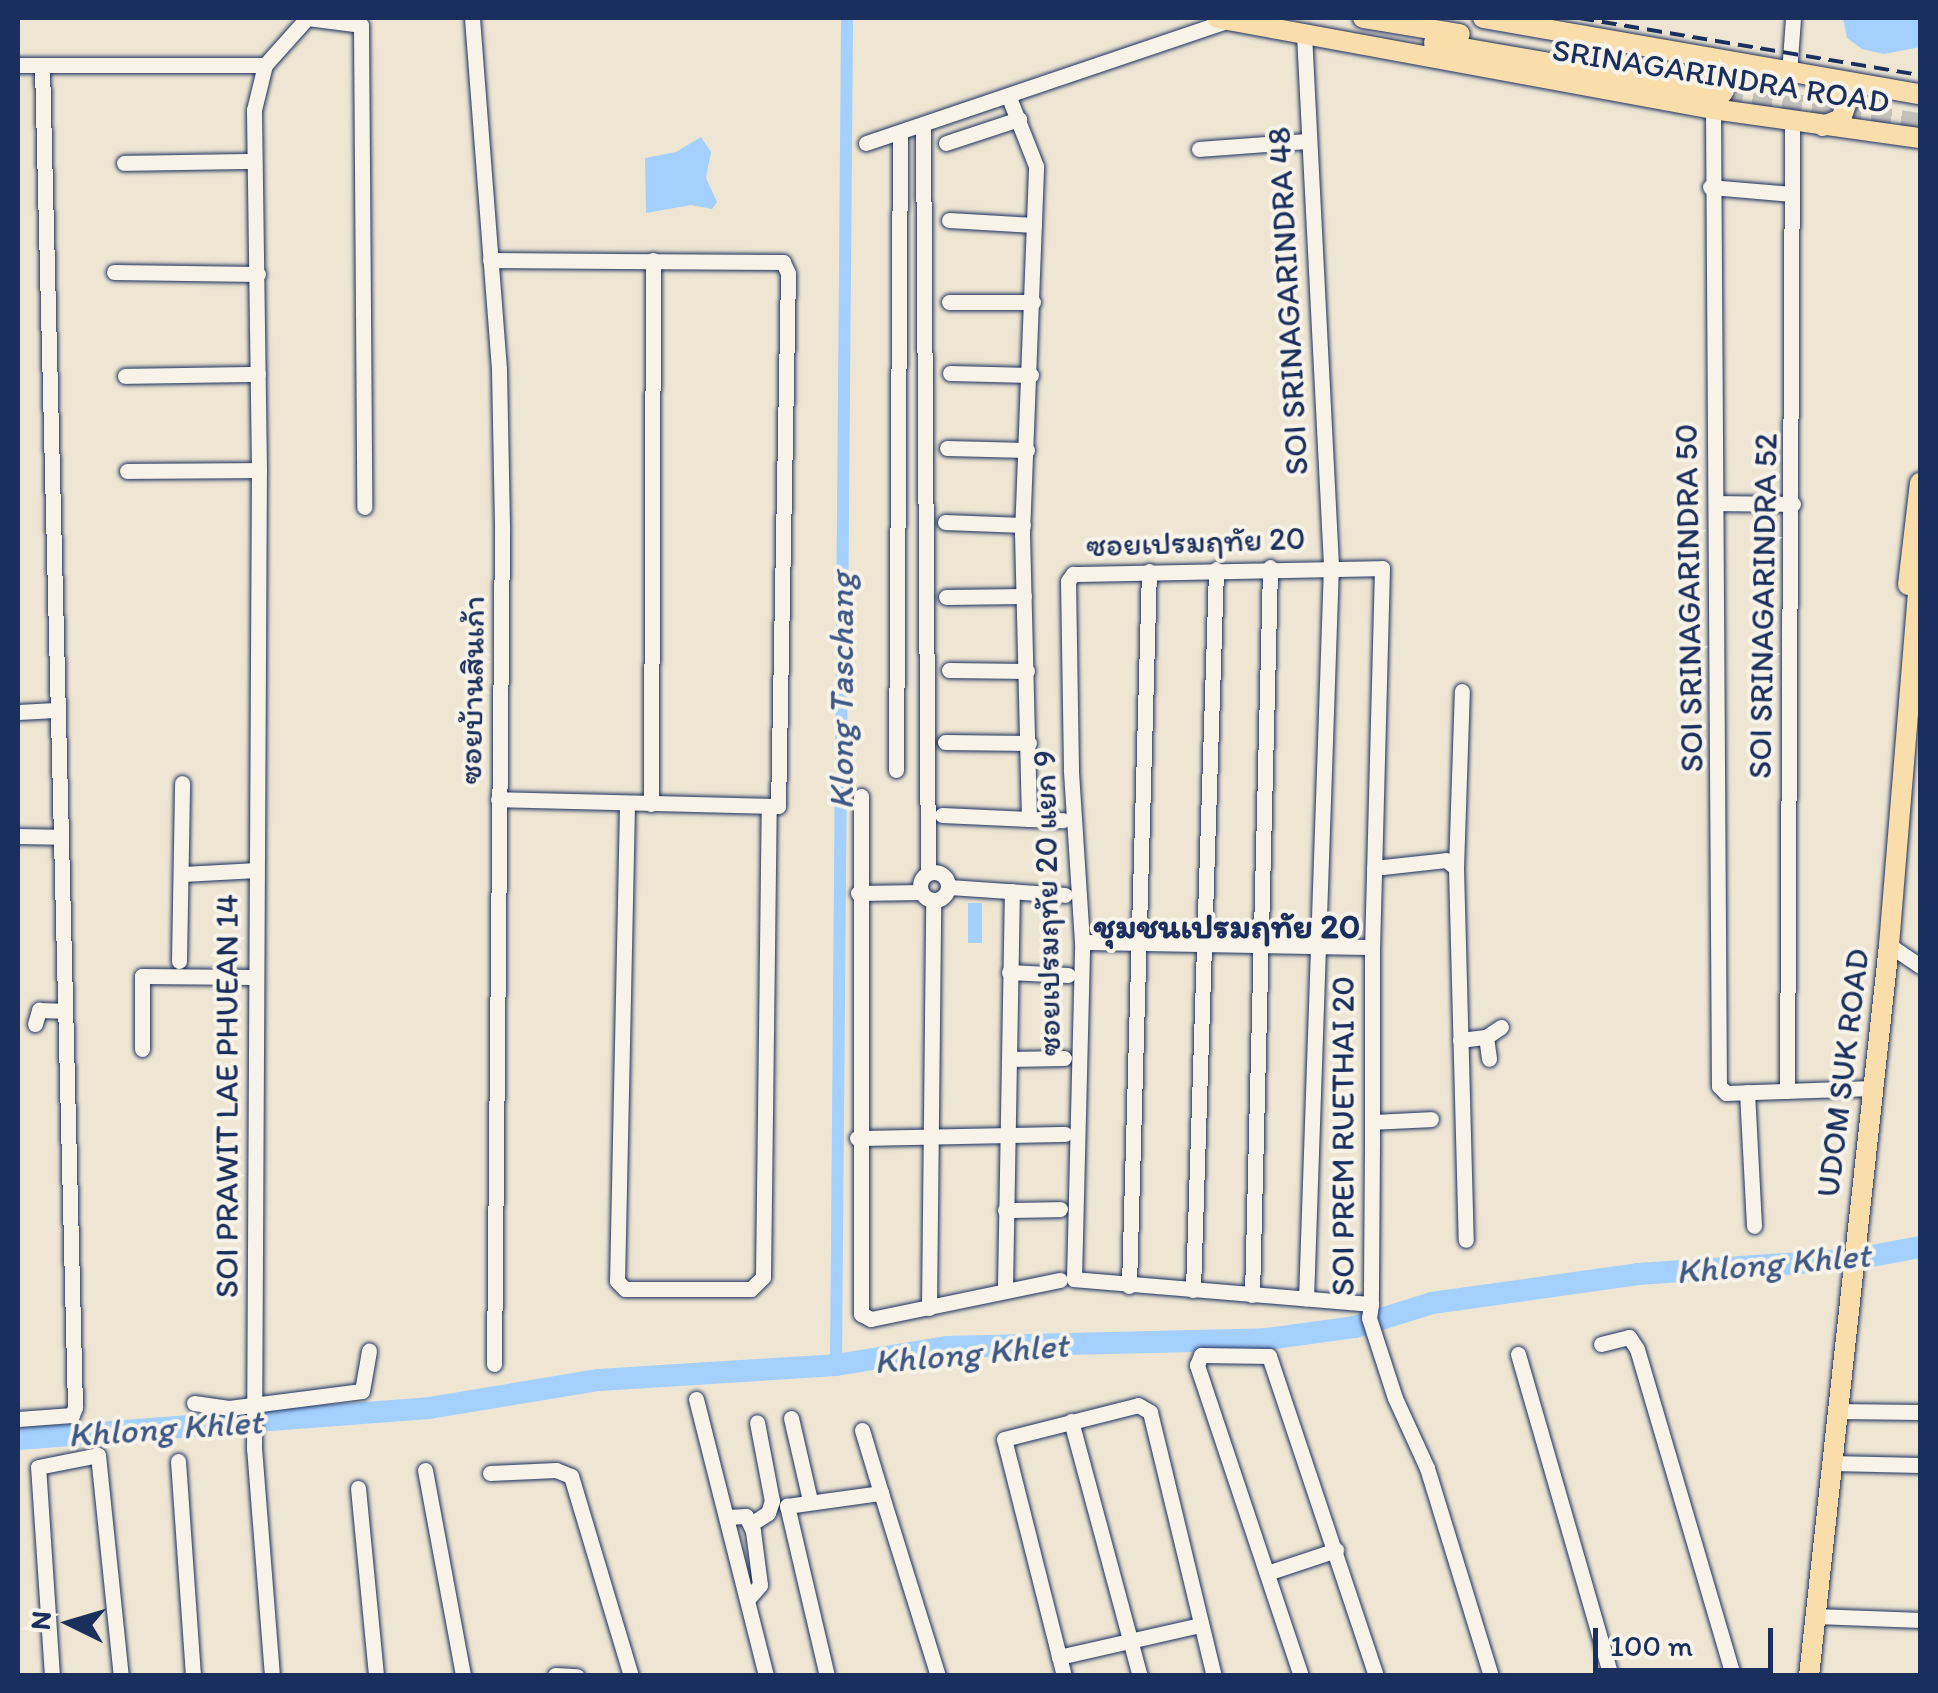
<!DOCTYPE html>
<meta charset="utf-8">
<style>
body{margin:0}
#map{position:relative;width:1938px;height:1693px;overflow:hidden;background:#eee6d3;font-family:Itim,"Playpen Sans Thai",sans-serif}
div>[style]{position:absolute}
.water>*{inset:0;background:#a3d0fe;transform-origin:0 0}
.canal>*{height:12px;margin:-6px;padding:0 6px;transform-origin:6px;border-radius:6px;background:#a3d0fe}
.river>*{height:22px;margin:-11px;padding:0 11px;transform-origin:11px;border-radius:11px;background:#a3d0fe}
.major-tunnel>*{height:20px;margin-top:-10px;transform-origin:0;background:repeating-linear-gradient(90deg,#c4c1bc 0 20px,transparent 0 30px)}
.roads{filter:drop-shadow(0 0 2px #1b2f5e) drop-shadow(0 0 2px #1b2f5e)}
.minor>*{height:15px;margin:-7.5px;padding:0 7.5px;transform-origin:7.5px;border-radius:7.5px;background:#f7f3e8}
.minor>.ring{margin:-7.5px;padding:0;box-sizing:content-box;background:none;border:15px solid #f7f3e8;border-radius:50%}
.major>*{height:20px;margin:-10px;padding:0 10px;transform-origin:10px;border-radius:10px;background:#f9ddab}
.rail>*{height:4px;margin-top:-2px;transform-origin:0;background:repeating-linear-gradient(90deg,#1b2f5e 0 15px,transparent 0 23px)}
span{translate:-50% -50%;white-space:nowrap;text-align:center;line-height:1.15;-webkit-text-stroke:8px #f7f3e8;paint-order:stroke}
.street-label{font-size:32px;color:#1b2f5e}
.water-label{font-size:35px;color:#3d5786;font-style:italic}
.neighbourhood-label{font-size:35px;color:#1b2f5e;font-weight:700}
.frame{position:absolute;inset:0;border:20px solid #1b2f5e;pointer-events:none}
.north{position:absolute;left:20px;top:1573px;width:100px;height:100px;-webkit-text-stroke:8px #f7f3e8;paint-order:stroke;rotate:275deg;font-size:28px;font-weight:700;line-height:40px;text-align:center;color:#1b2f5e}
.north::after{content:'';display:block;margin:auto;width:35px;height:45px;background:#1b2f5e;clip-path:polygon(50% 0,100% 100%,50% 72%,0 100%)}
.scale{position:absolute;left:1593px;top:1628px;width:180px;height:45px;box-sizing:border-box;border:5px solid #1b2f5e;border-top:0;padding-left:12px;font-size:30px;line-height:35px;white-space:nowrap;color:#1b2f5e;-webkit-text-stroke:8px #f7f3e8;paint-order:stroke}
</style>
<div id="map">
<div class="water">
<div style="clip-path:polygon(1843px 18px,1920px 18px,1920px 47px,1884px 54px,1862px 49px,1847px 38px)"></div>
<div style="clip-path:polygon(701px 137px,711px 152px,706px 178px,717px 202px,712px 209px,691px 205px,646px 213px,645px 158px,676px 152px)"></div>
<div style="left:968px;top:903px;width:14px;height:40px"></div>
</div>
<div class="canal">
<div style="left:836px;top:1365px;width:1347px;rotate:-89.53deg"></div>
</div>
<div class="river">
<div style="left:18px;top:1439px;width:412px;rotate:-4.3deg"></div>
<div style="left:429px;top:1408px;width:172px;rotate:-9.4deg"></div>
<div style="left:599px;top:1380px;width:237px;rotate:-3.6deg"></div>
<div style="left:836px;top:1365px;width:112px;rotate:-9.2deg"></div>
<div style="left:947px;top:1347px;width:320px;rotate:-1.4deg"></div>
<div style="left:1267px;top:1339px;width:89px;rotate:-7.8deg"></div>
<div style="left:1355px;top:1327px;width:81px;rotate:-17.3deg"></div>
<div style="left:1432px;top:1303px;width:208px;rotate:-8deg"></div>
<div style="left:1638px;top:1274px;width:219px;rotate:-3.9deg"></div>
<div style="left:1856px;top:1259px;width:65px;rotate:-10.6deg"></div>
</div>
<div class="major-tunnel">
<div style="left:1723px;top:93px;width:199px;rotate:8.7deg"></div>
</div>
<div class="roads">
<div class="minor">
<div style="left:307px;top:18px;width:54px;rotate:7.4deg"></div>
<div style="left:361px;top:25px;width:482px;rotate:89.6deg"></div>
<div style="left:472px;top:18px;width:352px;rotate:85.6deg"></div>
<div style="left:499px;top:369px;width:161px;rotate:88.9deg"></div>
<div style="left:502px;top:530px;width:834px;rotate:90.55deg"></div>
<div style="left:1304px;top:34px;width:532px;rotate:87.09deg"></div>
<div style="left:1331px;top:565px;width:734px;rotate:91.95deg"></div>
<div style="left:18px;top:65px;width:247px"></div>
<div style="left:1789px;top:73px;width:55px;rotate:-85.8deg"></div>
<div style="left:1713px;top:109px;width:977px;rotate:89.65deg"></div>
<div style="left:1719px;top:1086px;width:10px;rotate:45deg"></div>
<div style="left:1726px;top:1093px;width:146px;rotate:-2deg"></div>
<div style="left:923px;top:124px;width:748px;rotate:89.62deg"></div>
<div style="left:866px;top:143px;width:381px;rotate:-18.7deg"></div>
<div style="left:946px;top:143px;width:77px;rotate:-18.2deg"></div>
<div style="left:1199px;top:149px;width:107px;rotate:-4.3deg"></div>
<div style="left:124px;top:163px;width:130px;rotate:-0.9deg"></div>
<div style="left:1710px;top:187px;width:81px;rotate:4.9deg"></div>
<div style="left:949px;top:220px;width:85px;rotate:3.4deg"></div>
<div style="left:490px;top:260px;width:293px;rotate:0.4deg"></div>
<div style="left:783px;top:262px;width:12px;rotate:66deg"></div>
<div style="left:788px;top:273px;width:533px;rotate:91.07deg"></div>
<div style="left:778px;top:806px;width:280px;rotate:-178.6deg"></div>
<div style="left:114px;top:272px;width:144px;rotate:0.8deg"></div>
<div style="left:949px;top:302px;width:84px"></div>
<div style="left:950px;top:373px;width:81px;rotate:1.4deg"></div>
<div style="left:125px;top:376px;width:133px;rotate:-0.9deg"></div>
<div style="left:947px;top:448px;width:80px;rotate:1.4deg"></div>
<div style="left:127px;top:471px;width:132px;rotate:-0.4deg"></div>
<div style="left:1716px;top:503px;width:77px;rotate:0.7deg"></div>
<div style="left:945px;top:522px;width:78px;rotate:2.2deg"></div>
<div style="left:946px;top:597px;width:78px;rotate:-0.7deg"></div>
<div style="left:949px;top:670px;width:78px;rotate:0.7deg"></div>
<div style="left:18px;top:712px;width:37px;rotate:-3deg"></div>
<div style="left:945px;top:742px;width:84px;rotate:0.7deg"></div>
<div style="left:896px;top:770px;width:637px;rotate:-89.64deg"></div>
<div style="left:861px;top:796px;width:518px;rotate:90deg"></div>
<div style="left:861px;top:1314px;width:11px;rotate:27deg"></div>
<div style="left:871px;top:1319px;width:193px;rotate:-11.7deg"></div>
<div style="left:651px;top:804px;width:544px;rotate:-89.79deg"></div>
<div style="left:627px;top:805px;width:476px;rotate:91.2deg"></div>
<div style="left:617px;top:1281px;width:11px;rotate:45deg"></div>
<div style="left:625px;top:1289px;width:126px"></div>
<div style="left:751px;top:1289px;width:17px;rotate:-45deg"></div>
<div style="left:763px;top:1277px;width:468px;rotate:-89.3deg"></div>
<div style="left:942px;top:815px;width:87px;rotate:2.6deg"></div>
<div style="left:1029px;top:819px;width:285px;rotate:-91.4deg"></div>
<div style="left:1022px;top:534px;width:368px;rotate:-87.8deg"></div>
<div style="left:1036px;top:166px;width:76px;rotate:-111.5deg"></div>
<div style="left:1029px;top:819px;width:34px;rotate:2deg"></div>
<div style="left:18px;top:836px;width:39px;rotate:1deg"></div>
<div style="left:1374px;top:868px;width:72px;rotate:-6.3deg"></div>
<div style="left:1446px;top:860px;width:13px;rotate:39deg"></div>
<div style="left:1456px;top:868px;width:372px;rotate:88.5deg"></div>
<div style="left:1456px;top:868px;width:177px;rotate:-88.1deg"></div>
<div class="ring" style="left:920px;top:872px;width:13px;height:13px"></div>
<div style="left:181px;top:874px;width:73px;rotate:-3.1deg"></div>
<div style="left:949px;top:887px;width:116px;rotate:3.9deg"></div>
<div style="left:858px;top:893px;width:63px;rotate:-0.9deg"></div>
<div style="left:1082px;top:942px;width:290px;rotate:1deg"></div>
<div style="left:1889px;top:945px;width:37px;rotate:34deg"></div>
<div style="left:179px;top:961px;width:178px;rotate:-89deg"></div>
<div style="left:1009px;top:972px;width:59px;rotate:2.9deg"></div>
<div style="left:35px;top:1024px;width:15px;rotate:-74deg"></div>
<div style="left:39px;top:1010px;width:24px;rotate:2deg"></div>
<div style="left:1486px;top:1037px;width:22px;rotate:82deg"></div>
<div style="left:1460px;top:1040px;width:26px;rotate:-7deg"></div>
<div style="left:1486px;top:1037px;width:18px;rotate:-34deg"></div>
<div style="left:142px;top:1049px;width:73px;rotate:-90deg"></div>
<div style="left:142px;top:976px;width:112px;rotate:0.5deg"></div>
<div style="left:1009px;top:1059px;width:55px;rotate:-1deg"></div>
<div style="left:1787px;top:1091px;width:969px;rotate:-89.7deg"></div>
<div style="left:1747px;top:1092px;width:134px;rotate:87deg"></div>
<div style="left:1372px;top:1122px;width:59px;rotate:-2.9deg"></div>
<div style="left:857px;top:1138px;width:208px;rotate:-1.1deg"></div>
<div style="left:1005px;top:1210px;width:55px;rotate:-1deg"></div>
<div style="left:1129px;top:1286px;width:715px;rotate:-88.4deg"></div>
<div style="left:1005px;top:1288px;width:397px;rotate:-89deg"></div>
<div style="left:1193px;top:1290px;width:721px;rotate:-88.17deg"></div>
<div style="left:1252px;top:1295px;width:728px;rotate:-88.58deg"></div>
<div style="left:1371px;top:1304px;width:298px;rotate:-175.2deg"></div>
<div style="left:1074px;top:1279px;width:337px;rotate:-88.6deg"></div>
<div style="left:1082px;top:942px;width:172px;rotate:-93.7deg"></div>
<div style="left:1071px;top:770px;width:189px;rotate:-90.9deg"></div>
<div style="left:1068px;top:581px;width:9px;rotate:-54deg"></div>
<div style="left:1073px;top:574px;width:309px;rotate:-1.1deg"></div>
<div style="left:1382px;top:568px;width:379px;rotate:91.5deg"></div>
<div style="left:1372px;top:947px;width:196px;rotate:90deg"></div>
<div style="left:1372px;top:1143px;width:161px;rotate:90.4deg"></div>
<div style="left:1371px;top:1304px;width:14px;rotate:98deg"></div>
<div style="left:1369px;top:1318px;width:84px;rotate:72deg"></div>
<div style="left:1395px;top:1398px;width:77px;rotate:65.4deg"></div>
<div style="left:1427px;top:1468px;width:218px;rotate:72.9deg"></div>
<div style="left:929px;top:1308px;width:408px;rotate:-89.4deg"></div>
<div style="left:1601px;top:1344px;width:29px;rotate:-14deg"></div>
<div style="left:1629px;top:1337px;width:14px;rotate:56deg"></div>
<div style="left:1637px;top:1349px;width:341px;rotate:73.6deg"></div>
<div style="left:1518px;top:1354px;width:335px;rotate:73.9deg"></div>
<div style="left:696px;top:1399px;width:286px;rotate:75.8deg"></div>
<div style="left:194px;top:1403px;width:35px;rotate:8deg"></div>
<div style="left:229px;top:1408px;width:134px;rotate:-7.3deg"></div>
<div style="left:362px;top:1391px;width:41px;rotate:-80.1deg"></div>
<div style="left:1837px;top:1411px;width:83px;rotate:0.7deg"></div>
<div style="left:791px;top:1418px;width:84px;rotate:77deg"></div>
<div style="left:18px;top:1419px;width:54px;rotate:-4.2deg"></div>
<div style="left:72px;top:1415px;width:9px;rotate:-69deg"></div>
<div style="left:75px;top:1407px;width:1341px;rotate:-91.41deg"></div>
<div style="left:1071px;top:1421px;width:264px;rotate:74.9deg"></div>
<div style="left:862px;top:1430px;width:66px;rotate:73.2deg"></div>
<div style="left:178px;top:1461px;width:216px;rotate:86deg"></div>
<div style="left:1831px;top:1463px;width:89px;rotate:1.3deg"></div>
<div style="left:425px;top:1470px;width:209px;rotate:79.5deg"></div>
<div style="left:490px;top:1473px;width:66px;rotate:-2.6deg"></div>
<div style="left:556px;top:1470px;width:16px;rotate:22deg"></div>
<div style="left:571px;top:1476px;width:209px;rotate:73.3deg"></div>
<div style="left:358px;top:1488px;width:189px;rotate:84.5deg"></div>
<div style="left:727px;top:1517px;width:19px;rotate:-3deg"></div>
<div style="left:746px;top:1516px;width:17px;rotate:65deg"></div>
<div style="left:753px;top:1531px;width:54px;rotate:82.6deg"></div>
<div style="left:760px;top:1585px;width:18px;rotate:131deg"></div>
<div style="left:751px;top:1524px;width:20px;rotate:-33deg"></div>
<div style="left:768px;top:1513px;width:13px;rotate:-72deg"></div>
<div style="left:772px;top:1501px;width:80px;rotate:-100.8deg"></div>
<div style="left:1267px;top:1573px;width:73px;rotate:-18.4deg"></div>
<div style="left:1816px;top:1616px;width:104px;rotate:2.2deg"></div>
<div style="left:1059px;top:1657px;width:145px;rotate:-12.8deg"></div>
<div style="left:555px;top:1675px;width:22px;rotate:3deg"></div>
<div style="left:52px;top:1676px;width:209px;rotate:-93.8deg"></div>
<div style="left:38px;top:1467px;width:61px;rotate:-11.3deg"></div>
<div style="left:98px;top:1455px;width:222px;rotate:84.1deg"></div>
<div style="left:272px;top:1676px;width:228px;rotate:-94.5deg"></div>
<div style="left:254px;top:1449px;width:979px;rotate:-89.71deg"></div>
<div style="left:259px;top:470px;width:360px;rotate:-90.8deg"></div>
<div style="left:254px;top:110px;width:46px;rotate:-76.3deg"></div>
<div style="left:265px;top:65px;width:63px;rotate:-48.2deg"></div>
<div style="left:827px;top:1676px;width:175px;rotate:-103.2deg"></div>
<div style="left:787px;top:1506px;width:95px;rotate:-7.9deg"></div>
<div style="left:881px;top:1493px;width:192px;rotate:72.7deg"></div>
<div style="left:1064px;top:1676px;width:244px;rotate:-104.2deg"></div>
<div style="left:1004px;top:1439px;width:138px;rotate:-14.2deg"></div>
<div style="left:1138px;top:1405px;width:14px;rotate:30deg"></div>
<div style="left:1150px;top:1412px;width:272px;rotate:76.4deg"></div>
<div style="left:1301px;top:1676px;width:328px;rotate:-108.5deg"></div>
<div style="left:1197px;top:1365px;width:11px;rotate:-68deg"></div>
<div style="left:1201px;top:1355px;width:68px;rotate:0.8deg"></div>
<div style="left:1269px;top:1356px;width:337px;rotate:71.5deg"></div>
</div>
<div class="major">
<div style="left:1217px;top:18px;width:504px;rotate:10.4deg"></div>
<div style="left:1713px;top:109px;width:209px;rotate:8deg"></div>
<div style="left:1363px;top:18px;width:98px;rotate:9.4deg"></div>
<div style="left:1483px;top:18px;width:444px;rotate:9.9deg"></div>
<div style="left:1434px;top:43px;width:293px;rotate:9.8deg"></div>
<div style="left:1823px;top:126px;width:19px;rotate:-21deg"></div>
<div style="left:1841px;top:119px;width:21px;rotate:-71deg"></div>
<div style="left:1848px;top:99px;width:28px;rotate:-138deg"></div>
<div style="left:1908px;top:585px;width:103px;rotate:-83.3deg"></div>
<div style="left:1809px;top:1676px;width:735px;rotate:-83.75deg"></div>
<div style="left:1889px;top:945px;width:376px;rotate:-85.3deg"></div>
</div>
</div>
<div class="rail">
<div style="left:1579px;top:18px;width:346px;rotate:9.5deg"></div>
</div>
<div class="street-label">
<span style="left:1721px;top:76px;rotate:9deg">SRINAGARINDRA ROAD</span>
<span style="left:1288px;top:301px;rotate:-93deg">SOI SRINAGARINDRA 48</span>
<span style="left:1196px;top:542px;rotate:-2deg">ซอยเปรมฤทัย 20</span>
<span style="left:1689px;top:598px;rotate:-91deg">SOI SRINAGARINDRA 50</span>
<span style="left:1763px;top:606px;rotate:-89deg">SOI SRINAGARINDRA 52</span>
<span style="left:472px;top:690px;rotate:-89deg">ซอยบ้านสินเก้า</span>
<span style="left:1047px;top:903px;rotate:-91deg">ซอยเปรมฤทัย 20 แยก 9</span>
<span style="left:1843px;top:1073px;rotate:-83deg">UDOM SUK ROAD</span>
<span style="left:227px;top:1096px;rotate:-90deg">SOI PRAWIT LAE PHUEAN 14</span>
<span style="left:1343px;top:1136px;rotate:-90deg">SOI PREM RUETHAI 20</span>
</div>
<div class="water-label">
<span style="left:841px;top:691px;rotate:-90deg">Klong Taschang</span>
<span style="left:1773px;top:1263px;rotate:-5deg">Khlong Khlet</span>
<span style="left:971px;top:1353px;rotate:-5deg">Khlong Khlet</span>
<span style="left:165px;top:1428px;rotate:-4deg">Khlong Khlet</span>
</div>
<div class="neighbourhood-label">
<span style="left:1227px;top:926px">ชุมชนเปรมฤทัย 20</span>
</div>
<div class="frame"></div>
<div class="north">N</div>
<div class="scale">100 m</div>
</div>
